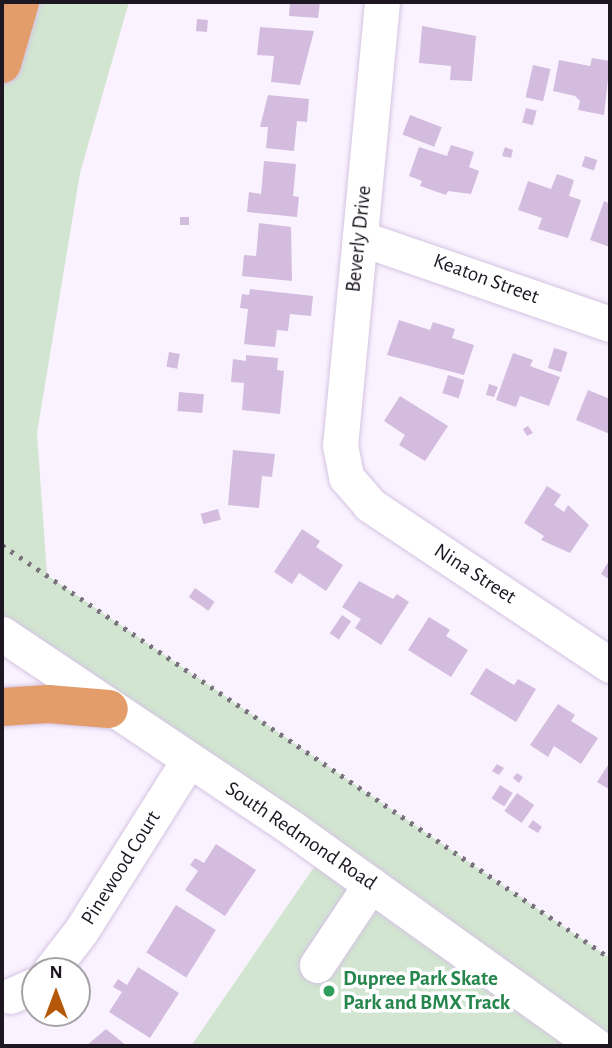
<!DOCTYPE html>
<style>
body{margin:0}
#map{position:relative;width:612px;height:1048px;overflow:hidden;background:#faf3ff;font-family:"Alegreya Sans",sans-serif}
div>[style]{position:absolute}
.green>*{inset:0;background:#d1e5d0}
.building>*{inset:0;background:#d4bcdf;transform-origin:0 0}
.roads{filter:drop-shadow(0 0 2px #d5c4e1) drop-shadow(0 0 2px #d5c4e1)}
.minor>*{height:35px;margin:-17.5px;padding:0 17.5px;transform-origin:17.5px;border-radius:17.5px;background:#fff}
.highway>*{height:38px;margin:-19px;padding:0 19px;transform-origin:19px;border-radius:19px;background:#e29d6b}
.rail>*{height:5px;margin-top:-2.5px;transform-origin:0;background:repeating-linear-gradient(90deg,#7a737e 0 3.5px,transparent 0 10.5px)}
.dots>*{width:19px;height:19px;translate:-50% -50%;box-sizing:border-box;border:4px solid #fff;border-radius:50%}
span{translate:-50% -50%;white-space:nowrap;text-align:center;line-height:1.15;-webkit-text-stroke:7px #fff;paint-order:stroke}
.street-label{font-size:21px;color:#1d1721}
.leisure-label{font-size:21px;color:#27864d;font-weight:700}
.left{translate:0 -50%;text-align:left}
.frame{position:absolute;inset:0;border:4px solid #1d1721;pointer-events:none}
.north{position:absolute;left:21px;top:957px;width:70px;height:70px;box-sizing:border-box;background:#fff;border:2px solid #a5a2a6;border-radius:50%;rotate:0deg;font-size:19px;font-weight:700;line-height:28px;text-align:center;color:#1d1721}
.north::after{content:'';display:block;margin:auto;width:24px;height:32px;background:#b6580a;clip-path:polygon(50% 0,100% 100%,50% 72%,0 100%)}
</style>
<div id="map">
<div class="green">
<div style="clip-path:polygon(20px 2px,129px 2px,80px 173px,37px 433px,47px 575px,610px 958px,610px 1046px,191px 1046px,325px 851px,2px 634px,2px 64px)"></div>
</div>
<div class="building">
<div style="clip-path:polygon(320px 2px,318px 18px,289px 16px,290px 3px)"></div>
<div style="left:197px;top:19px;width:11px;height:12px;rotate:5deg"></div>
<div style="clip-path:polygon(422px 26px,476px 36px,472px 81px,450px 80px,451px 66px,419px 63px)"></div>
<div style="clip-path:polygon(260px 27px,314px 31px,300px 85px,271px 82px,274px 56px,257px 55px)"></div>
<div style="clip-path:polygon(592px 58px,610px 61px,604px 115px,578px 110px,580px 101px,575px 96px,553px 91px,559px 60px,590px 66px)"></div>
<div style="left:533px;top:65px;width:18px;height:33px;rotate:13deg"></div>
<div style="clip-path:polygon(268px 95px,309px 99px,307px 122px,297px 121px,294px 151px,266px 148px,268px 127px,260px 127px)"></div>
<div style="left:526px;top:108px;width:11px;height:15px;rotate:15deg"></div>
<div style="left:410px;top:115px;width:34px;height:21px;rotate:21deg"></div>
<div style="clip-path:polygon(451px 145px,474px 152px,469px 167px,479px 171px,471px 194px,448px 191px,446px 195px,420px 186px,422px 181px,409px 176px,419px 147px,447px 156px)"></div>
<div style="clip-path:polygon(505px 147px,513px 150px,511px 158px,502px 156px)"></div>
<div style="left:585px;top:156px;width:13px;height:11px;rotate:18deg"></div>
<div style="clip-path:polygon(264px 161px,296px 164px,293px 196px,299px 197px,297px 217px,247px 212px,249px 192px,261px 194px)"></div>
<div style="clip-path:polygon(557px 174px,574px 180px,569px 196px,581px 200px,568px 238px,538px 229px,542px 218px,518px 210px,528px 181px,551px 189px)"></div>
<div style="clip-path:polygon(604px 201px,610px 204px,610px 247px,590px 240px)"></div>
<div style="left:180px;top:217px;width:9px;height:8px"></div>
<div style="clip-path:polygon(259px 223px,291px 227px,292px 281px,242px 276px,244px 255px,256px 256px)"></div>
<div style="clip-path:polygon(250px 289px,313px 296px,311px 316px,290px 314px,288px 331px,277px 330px,275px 347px,244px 344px,248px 309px,240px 308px,242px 294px,249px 295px)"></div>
<div style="clip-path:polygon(399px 320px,430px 330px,433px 322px,455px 329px,452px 338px,474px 345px,464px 375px,387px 355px)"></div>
<div style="left:554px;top:348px;width:14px;height:21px;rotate:17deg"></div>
<div style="left:169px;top:352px;width:11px;height:15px;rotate:10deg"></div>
<div style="clip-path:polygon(513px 353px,533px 360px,530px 366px,560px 377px,549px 406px,520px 396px,516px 407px,496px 400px)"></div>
<div style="clip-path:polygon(246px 355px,278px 358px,277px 370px,284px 371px,280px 414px,242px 410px,244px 383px,231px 382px,233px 359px,246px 361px)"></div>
<div style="left:448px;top:375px;width:17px;height:19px;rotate:17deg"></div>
<div style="clip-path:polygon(489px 384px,498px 387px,494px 397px,486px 395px)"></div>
<div style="clip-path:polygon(588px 390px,610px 399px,610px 434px,576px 420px)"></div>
<div style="left:179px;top:392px;width:25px;height:19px;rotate:5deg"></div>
<div style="clip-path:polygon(400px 396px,448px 426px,425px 461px,399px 445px,405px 435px,384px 421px)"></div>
<div style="clip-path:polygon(528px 426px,533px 433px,527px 436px,523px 429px)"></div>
<div style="clip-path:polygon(233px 450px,275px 454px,272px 477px,262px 476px,259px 508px,228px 505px)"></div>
<div style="clip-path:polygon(547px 486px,561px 495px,554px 505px,564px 512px,568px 505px,589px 525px,570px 553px,541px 540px,544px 536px,524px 523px)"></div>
<div style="left:218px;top:509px;width:11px;height:18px;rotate:75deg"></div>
<div style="clip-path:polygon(302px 529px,320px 541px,316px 547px,343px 565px,326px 591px,299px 573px,292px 584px,274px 572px)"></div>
<div style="clip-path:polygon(610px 559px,610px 580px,601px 574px)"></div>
<div style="clip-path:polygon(359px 581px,393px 599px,397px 594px,409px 602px,381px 645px,355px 628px,361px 619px,342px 607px)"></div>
<div style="left:195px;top:588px;width:24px;height:11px;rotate:35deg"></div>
<div style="left:342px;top:615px;width:11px;height:22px;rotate:34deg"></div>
<div style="clip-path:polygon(429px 617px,450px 630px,446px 636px,468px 650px,451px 677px,408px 650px)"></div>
<div style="clip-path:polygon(486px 668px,514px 685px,518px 679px,536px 689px,516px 722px,470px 694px)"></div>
<div style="clip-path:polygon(558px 704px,575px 715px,571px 721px,598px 738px,581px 764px,554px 746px,548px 757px,530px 745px)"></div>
<div style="clip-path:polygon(610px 762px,610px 790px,597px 782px)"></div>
<div style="clip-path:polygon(497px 764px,504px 768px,499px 775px,492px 771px)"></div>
<div style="clip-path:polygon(517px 773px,523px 777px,519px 783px,513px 778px)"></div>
<div style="left:500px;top:785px;width:15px;height:16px;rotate:32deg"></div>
<div style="left:517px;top:793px;width:21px;height:22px;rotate:35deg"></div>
<div style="clip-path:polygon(533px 820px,542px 827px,538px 833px,528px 827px)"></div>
<div style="clip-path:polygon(216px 844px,256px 870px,225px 916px,185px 890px,198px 871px,190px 865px,195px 858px,204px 863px)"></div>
<div style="left:176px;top:905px;width:47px;height:56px;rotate:32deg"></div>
<div style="clip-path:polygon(138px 967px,179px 993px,150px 1038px,109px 1012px,122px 992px,113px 987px,118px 979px,127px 985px)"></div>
<div style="clip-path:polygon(106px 1029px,127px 1046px,86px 1046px)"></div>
</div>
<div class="roads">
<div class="minor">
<div style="left:382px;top:2px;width:445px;rotate:95.4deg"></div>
<div style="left:340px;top:445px;width:33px;rotate:79deg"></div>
<div style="left:346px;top:477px;width:37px;rotate:49deg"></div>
<div style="left:370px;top:505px;width:288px;rotate:33.7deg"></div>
<div style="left:360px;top:238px;width:264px;rotate:19deg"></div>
<div style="left:2px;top:634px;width:350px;rotate:33.8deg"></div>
<div style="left:293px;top:829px;width:373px;rotate:35.6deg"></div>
<div style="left:317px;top:965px;width:97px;rotate:-56.3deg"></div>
<div style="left:50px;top:971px;width:51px;rotate:-52.2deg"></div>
<div style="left:81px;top:931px;width:201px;rotate:-57.8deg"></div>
<div style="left:10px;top:996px;width:27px;rotate:-24deg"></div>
</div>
<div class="highway">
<div style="left:2px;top:64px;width:65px;rotate:-73.8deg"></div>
<div style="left:2px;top:707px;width:46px;rotate:-3.7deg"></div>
<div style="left:48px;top:704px;width:61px;rotate:4.7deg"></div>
</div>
</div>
<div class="rail">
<div style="left:2px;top:545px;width:735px;rotate:34.19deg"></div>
</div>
<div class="dots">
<div style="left:329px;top:991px;background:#2e9e5b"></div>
</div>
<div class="street-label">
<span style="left:359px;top:239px;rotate:-84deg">Beverly Drive</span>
<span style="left:486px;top:279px;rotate:20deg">Keaton Street</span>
<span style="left:475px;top:574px;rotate:33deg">Nina Street</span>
<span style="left:301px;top:836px;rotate:34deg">South Redmond Road</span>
<span style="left:121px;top:868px;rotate:-58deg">Pinewood Court</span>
</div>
<div class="leisure-label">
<span class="left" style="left:343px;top:991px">Dupree Park Skate<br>Park and BMX Track</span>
</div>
<div class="frame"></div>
<div class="north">N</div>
</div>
